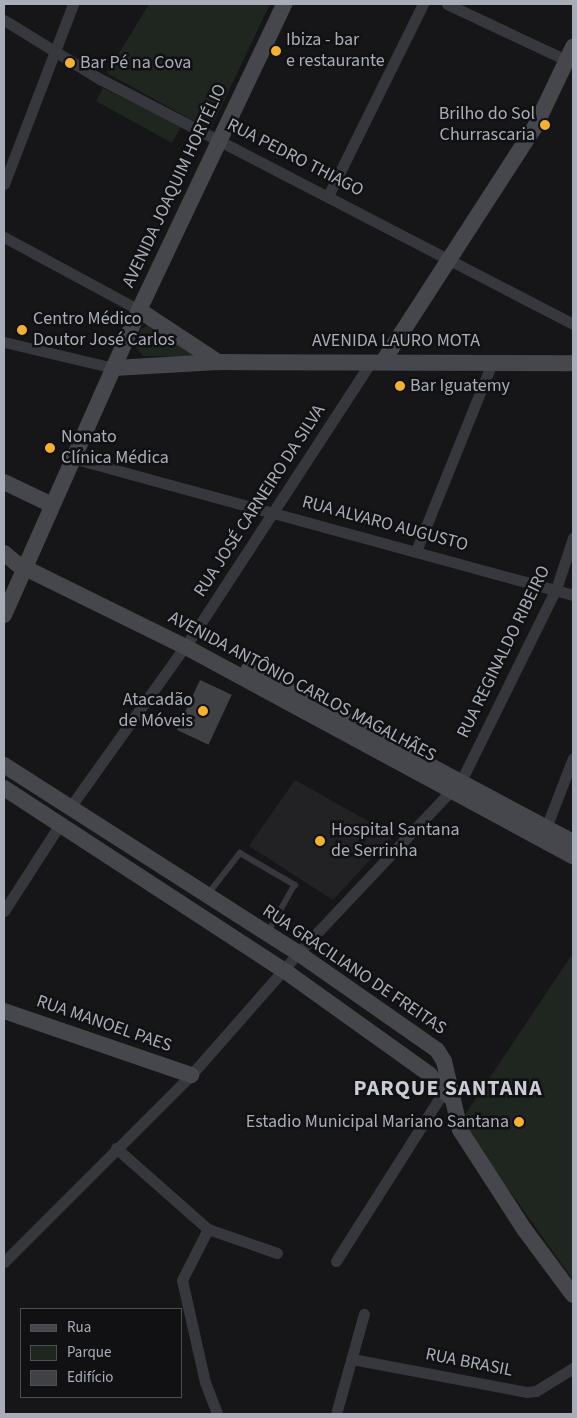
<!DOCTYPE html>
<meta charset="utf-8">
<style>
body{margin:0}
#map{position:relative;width:577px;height:1418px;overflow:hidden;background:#161618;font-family:"Source Sans 3",sans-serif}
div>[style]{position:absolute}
.built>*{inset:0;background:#222225}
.green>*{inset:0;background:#1e261f}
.building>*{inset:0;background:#404145;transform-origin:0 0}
.lane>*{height:5.5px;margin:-2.75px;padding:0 2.75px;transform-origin:2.75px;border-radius:2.75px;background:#37383d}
.street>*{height:11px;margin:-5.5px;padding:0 5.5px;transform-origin:5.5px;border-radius:5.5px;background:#37383d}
.secondary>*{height:16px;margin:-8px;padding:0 8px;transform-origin:8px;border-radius:8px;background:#45474d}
.dots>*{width:14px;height:14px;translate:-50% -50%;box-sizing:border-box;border:2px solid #111113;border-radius:50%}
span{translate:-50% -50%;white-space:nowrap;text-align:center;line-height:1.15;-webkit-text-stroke:5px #111113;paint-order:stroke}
.poi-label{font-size:18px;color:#a8adb8}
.left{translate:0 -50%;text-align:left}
.right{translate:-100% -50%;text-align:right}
.street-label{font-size:18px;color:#a8adb8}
.district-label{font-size:22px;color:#c9ccd4;font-weight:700;letter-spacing:1px}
.frame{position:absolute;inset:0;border:5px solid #a8adb8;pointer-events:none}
.legend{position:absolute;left:20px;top:1308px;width:162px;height:90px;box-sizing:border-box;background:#111113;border:1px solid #4d4f55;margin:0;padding:6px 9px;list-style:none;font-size:15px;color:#a8adb8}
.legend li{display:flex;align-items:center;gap:10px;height:25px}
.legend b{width:25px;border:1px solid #4d4f55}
</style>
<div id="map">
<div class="built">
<div style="clip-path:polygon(295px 780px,393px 835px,333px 900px,249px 846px)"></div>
</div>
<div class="green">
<div style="clip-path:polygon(149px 4px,270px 4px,210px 130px,107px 73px)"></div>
<div style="clip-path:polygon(103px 88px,181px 127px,172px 143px,96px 101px)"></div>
<div style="clip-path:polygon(149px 325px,201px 357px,143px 356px,135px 346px,141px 329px)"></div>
<div style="clip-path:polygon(573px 953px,573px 1280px,465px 1128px,464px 1116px)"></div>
</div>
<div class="building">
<div style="left:200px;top:680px;width:35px;height:55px;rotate:25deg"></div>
</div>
<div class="lane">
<div style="left:208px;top:894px;width:52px;rotate:-52deg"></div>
<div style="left:240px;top:853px;width:64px;rotate:30.2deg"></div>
<div style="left:295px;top:885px;width:55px;rotate:119.4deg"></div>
</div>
<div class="street">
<div style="left:447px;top:4px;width:134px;rotate:25.2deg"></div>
<div style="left:4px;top:20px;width:113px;rotate:31.6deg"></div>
<div style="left:100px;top:79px;width:533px;rotate:27.38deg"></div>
<div style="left:4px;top:184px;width:193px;rotate:-69deg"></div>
<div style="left:329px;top:194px;width:212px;rotate:-63.7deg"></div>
<div style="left:4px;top:237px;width:153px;rotate:28.4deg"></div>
<div style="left:4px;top:342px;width:113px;rotate:13.3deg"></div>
<div style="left:72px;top:458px;width:519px;rotate:15.29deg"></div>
<div style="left:416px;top:551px;width:206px;rotate:-68deg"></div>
<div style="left:71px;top:806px;width:206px;rotate:-54.5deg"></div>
<div style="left:191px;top:638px;width:332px;rotate:-56.9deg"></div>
<div style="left:544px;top:833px;width:80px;rotate:-68.9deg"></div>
<div style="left:4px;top:911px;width:103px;rotate:-57.2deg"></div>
<div style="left:116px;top:1148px;width:123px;rotate:41.4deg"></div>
<div style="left:208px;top:1229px;width:57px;rotate:117deg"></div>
<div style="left:182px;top:1280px;width:105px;rotate:77.3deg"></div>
<div style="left:205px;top:1382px;width:34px;rotate:69deg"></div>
<div style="left:208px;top:1229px;width:73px;rotate:19.2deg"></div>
<div style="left:336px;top:1261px;width:207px;rotate:-57.6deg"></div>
<div style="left:4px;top:1262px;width:264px;rotate:-45deg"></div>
<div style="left:191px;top:1075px;width:162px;rotate:-48.7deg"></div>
<div style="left:298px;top:953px;width:239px;rotate:-46.7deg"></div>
<div style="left:462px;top:779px;width:212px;rotate:-63.7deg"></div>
<div style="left:556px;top:589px;width:54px;rotate:-71.6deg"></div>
<div style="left:352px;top:1359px;width:178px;rotate:10.7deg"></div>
<div style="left:527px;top:1392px;width:9px;rotate:-6deg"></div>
<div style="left:536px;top:1391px;width:44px;rotate:-31.9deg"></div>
<div style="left:336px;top:1414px;width:104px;rotate:-74.4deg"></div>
</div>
<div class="secondary">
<div style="left:139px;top:310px;width:95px;rotate:33.4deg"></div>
<div style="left:384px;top:360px;width:278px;rotate:-57.1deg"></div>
<div style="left:535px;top:127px;width:89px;rotate:-64.6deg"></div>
<div style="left:114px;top:368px;width:104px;rotate:-3.3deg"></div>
<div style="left:218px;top:362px;width:355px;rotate:0.2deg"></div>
<div style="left:4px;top:482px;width:51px;rotate:25.6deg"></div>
<div style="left:4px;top:553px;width:17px;rotate:40deg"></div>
<div style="left:17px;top:564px;width:186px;rotate:26.2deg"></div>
<div style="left:184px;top:646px;width:442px;rotate:28.4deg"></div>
<div style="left:4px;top:615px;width:334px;rotate:-66.1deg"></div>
<div style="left:139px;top:310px;width:339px;rotate:-64.6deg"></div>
<div style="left:249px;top:669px;width:367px;rotate:28.1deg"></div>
<div style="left:4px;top:765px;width:349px;rotate:32.6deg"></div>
<div style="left:298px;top:953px;width:169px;rotate:34.9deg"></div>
<div style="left:437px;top:1050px;width:13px;rotate:58deg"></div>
<div style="left:444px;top:1061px;width:71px;rotate:76.9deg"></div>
<div style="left:460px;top:1130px;width:118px;rotate:57.1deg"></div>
<div style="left:524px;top:1229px;width:82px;rotate:53.4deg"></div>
<div style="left:4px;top:788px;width:335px;rotate:33.1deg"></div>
<div style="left:285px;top:971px;width:178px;rotate:35.6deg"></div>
<div style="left:430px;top:1075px;width:28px;rotate:48deg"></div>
<div style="left:4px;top:1011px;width:198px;rotate:18.9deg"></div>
</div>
<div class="dots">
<div style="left:276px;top:51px;background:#f2b134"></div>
<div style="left:70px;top:63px;background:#f2b134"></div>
<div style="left:545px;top:125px;background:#f2b134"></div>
<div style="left:22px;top:330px;background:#f2b134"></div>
<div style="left:400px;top:386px;background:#f2b134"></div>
<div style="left:50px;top:448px;background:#f2b134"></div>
<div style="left:203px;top:711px;background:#f2b134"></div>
<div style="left:320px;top:841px;background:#f2b134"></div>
<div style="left:519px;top:1122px;background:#f2b134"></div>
</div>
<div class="poi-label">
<span class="left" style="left:286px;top:51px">Ibiza - bar<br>e restaurante</span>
<span class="left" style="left:80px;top:63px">Bar Pé na Cova</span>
<span class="right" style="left:535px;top:125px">Brilho do Sol<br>Churrascaria</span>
<span class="left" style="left:33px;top:330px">Centro Médico<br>Doutor José Carlos</span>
<span class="left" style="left:410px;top:386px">Bar Iguatemy</span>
<span class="left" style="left:61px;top:448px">Nonato<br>Clínica Médica</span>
<span class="right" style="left:193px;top:711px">Atacadão<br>de Móveis</span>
<span class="left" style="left:331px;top:841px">Hospital Santana<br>de Serrinha</span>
<span class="right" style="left:509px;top:1122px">Estadio Municipal Mariano Santana</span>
</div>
<div class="street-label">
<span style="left:295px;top:158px;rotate:27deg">RUA PEDRO THIAGO</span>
<span style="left:175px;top:186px;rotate:-65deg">AVENIDA JOAQUIM HORTÉLIO</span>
<span style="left:396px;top:341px">AVENIDA LAURO MOTA</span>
<span style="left:260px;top:501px;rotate:-57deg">RUA JOSÉ CARNEIRO DA SILVA</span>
<span style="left:385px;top:524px;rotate:15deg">RUA ALVARO AUGUSTO</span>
<span style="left:504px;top:652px;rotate:-64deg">RUA REGINALDO RIBEIRO</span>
<span style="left:302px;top:687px;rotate:28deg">AVENIDA ANTÔNIO CARLOS MAGALHÃES</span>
<span style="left:354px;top:970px;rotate:34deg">RUA GRACILIANO DE FREITAS</span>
<span style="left:104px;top:1024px;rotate:19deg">RUA MANOEL PAES</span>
<span style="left:469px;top:1363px;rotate:11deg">RUA BRASIL</span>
</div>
<div class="district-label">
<span style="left:448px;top:1089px">PARQUE SANTANA</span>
</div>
<div class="frame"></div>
<ul class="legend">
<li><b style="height:6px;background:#45474d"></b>Rua</li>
<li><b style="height:14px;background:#1e261f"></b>Parque</li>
<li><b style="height:14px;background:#404145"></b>Edifício</li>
</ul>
</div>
